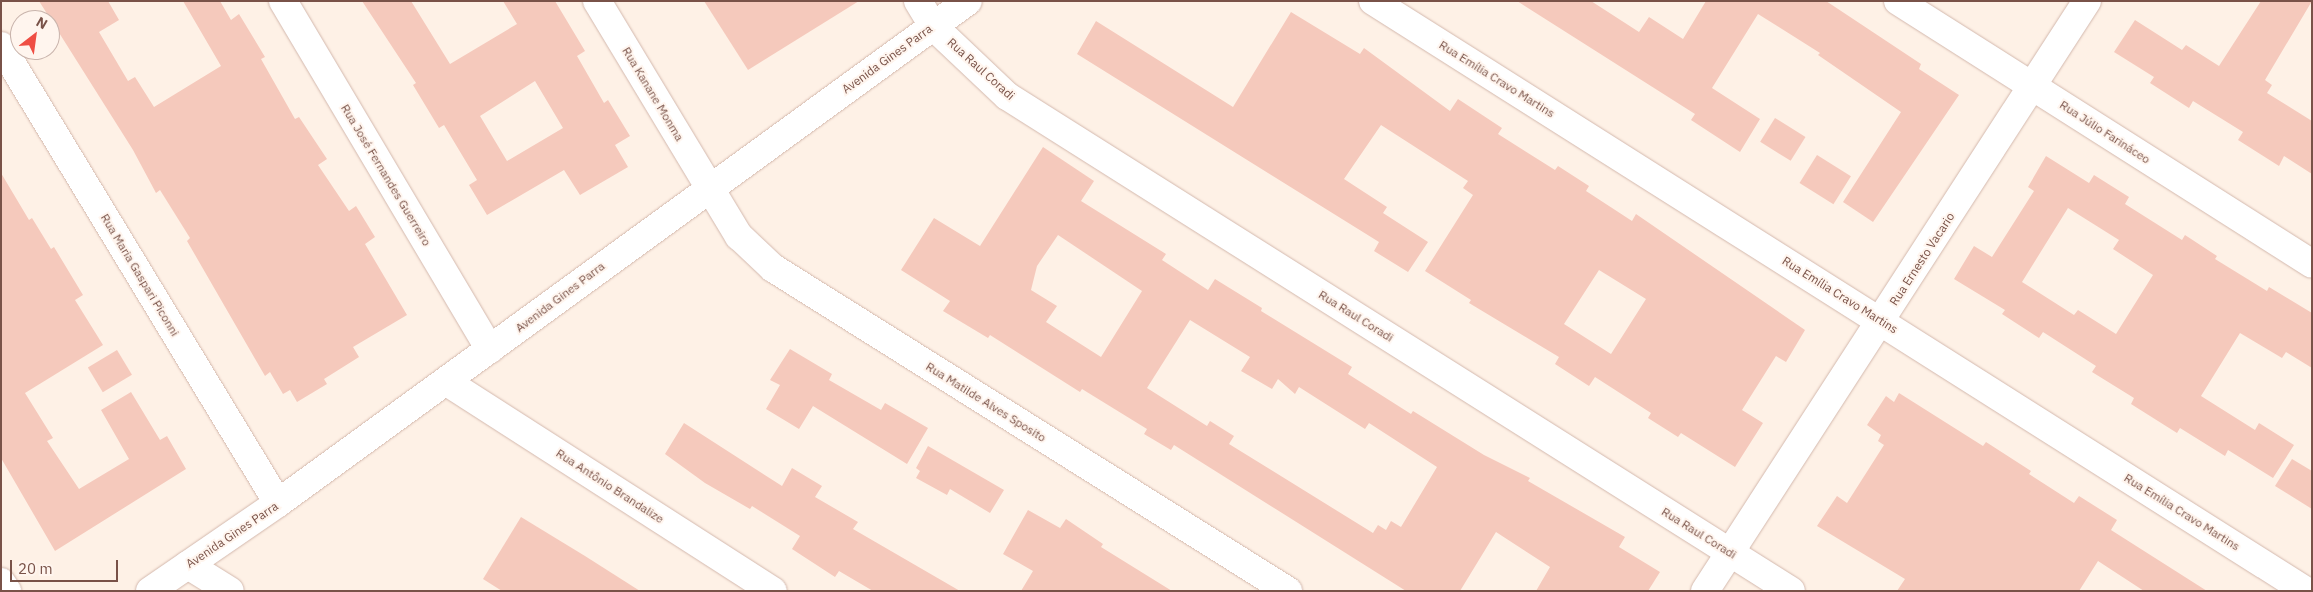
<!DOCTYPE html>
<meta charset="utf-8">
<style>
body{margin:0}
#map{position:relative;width:2313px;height:592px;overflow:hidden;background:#fef1e6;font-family:"IBM Plex Sans",sans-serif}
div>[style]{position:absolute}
.building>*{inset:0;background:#f5c9bc;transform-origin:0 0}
.roads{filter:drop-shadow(0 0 1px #d3b8ad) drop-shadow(0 0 1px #d3b8ad)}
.street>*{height:28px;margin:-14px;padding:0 14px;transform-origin:14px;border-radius:14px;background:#fff}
span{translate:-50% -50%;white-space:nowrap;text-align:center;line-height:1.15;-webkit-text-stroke:4px #fff5ee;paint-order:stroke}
.street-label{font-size:12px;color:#795248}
.frame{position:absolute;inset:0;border:2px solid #795248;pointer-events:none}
.north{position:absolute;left:10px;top:10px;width:50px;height:50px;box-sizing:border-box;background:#fff5ee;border:1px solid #c9b4ac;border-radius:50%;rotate:30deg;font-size:14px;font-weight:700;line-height:20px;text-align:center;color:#795248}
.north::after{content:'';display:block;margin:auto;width:18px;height:22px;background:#ef4e44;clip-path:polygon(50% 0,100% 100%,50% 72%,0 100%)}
.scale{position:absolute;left:10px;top:560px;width:108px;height:22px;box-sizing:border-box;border:2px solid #795248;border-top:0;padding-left:6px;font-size:15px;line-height:18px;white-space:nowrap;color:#795248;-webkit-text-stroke:4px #fff5ee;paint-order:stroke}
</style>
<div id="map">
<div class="building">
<div style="clip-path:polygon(39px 1px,108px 1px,119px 20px,99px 32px,128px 81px,135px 77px,154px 107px,221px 66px,183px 1px,220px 1px,231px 20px,239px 14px,265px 57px,261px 59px,295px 119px,299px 117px,327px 159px,318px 165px,349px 211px,356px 206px,375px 237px,365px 244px,407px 315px,353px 347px,359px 357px,324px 379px,327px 384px,297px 402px,290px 390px,283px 394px,270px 372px,265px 376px,187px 241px,190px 238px,160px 190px,156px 193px,133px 150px)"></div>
<div style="clip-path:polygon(evenodd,362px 1px,411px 1px,450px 64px,517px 24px,503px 1px,555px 1px,585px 51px,577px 56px,604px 103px,608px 100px,630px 136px,615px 145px,628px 167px,580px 195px,564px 170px,487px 215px,469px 185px,477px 180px,444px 125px,439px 128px,413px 85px,416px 83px,362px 1px,535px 81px,563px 128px,507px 161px,480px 116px,535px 81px)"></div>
<div style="clip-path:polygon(704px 1px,859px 1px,748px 70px)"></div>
<div style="clip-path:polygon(1517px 1px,1591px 1px,1639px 32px,1649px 17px,1683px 39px,1706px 1px,1826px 1px,1921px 64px,1919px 69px,1959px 95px,1873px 222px,1843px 202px,1901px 112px,1818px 55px,1820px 53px,1758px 14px,1712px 88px,1760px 119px,1740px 152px,1691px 120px,1695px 114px)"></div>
<div style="clip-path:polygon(2261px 1px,2312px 1px,2265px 80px,2272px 85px,2267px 93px,2312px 121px,2312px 174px,2284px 156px,2279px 166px,2238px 140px,2243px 132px,2193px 101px,2189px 108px,2150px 83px,2154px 77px,2114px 52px,2135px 20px,2182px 50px,2186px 45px,2219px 66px)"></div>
<div style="clip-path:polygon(evenodd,1291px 12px,1360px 54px,1364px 48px,1450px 111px,1458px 99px,1502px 128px,1498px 134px,1555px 170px,1558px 166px,1589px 186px,1586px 191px,1632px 221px,1636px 214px,1805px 330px,1786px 362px,1776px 356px,1742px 410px,1763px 423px,1735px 467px,1681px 433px,1678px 437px,1648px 418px,1651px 413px,1595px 377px,1589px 386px,1555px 364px,1559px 357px,1469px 303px,1471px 300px,1425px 271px,1473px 195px,1463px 188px,1468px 181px,1381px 125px,1344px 179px,1387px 207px,1383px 213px,1428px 242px,1408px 272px,1374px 251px,1379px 242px,1077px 54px,1096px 21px,1233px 107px,1291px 12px,1599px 270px,1646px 299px,1611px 354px,1564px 324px,1599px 270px)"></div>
<div style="left:1775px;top:118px;width:36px;height:28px;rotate:32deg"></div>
<div style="clip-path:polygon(evenodd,1043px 147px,1094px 181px,1081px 201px,1166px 254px,1162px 260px,1208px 290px,1215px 279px,1262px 308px,1261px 311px,1352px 367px,1348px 374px,1411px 414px,1413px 411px,1484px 455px,1530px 478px,1528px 481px,1625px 537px,1619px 547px,1660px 572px,1648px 591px,1536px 591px,1550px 567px,1496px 532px,1460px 591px,1406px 591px,1174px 445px,1171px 450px,1144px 434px,1147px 429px,1082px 389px,1080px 392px,990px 335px,988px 338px,943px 311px,950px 301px,901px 270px,934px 218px,980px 246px,1043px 147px,1058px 235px,1142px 291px,1101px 357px,1046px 322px,1057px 306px,1031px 290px,1037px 266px,1058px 235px,1043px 147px,1190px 320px,1250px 357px,1241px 371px,1272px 389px,1278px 379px,1295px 394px,1299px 387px,1365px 429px,1369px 423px,1437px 467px,1401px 527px,1391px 521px,1386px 530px,1378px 525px,1373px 533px,1229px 444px,1234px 436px,1210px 421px,1207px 426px,1147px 388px,1190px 320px)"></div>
<div style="left:1817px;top:155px;width:40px;height:33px;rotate:32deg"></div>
<div style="clip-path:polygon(evenodd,2046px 156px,2089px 183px,2094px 175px,2129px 197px,2125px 204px,2182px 240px,2185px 235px,2217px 256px,2215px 259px,2267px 291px,2269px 287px,2312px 313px,2312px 368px,2286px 352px,2282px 358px,2240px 333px,2201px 396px,2255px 430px,2259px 423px,2294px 445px,2273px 478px,2228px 450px,2225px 456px,2180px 428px,2177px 433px,2131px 404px,2134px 398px,2092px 372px,2096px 366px,2043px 332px,2039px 338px,2002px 314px,2005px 310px,1954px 279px,1974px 246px,1992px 257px,2034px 191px,2028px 187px,2046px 156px,2068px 208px,2119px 240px,2113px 249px,2153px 275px,2116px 334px,2078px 310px,2074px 315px,2022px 282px,2068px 208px)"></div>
<div style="clip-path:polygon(1px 173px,29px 220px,32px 218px,51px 249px,54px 247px,83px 295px,75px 300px,103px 345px,25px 393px,53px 438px,47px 441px,79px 489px,129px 459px,101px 410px,131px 392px,160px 440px,167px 436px,186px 469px,55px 551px,1px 458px)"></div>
<div style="clip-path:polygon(790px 349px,832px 374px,829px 380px,881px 410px,885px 403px,928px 428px,907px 464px,813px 406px,799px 429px,766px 409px,780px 385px,770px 380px)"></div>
<div style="left:117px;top:350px;width:29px;height:34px;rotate:59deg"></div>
<div style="clip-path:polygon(1899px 393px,1983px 446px,1986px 442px,2031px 471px,2029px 474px,2074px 503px,2079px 496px,2117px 520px,2111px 530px,2207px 591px,2144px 591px,2098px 561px,2079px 591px,1897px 591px,1905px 579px,1817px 526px,1837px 496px,1847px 503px,1884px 445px,1878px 441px,1881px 435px,1867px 425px,1886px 396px,1894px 402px)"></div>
<div style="clip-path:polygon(684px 423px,782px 486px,792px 468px,822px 486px,815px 497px,858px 522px,853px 529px,960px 591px,873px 591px,839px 571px,835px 577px,792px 549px,800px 536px,752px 506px,750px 509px,705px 483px,665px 454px)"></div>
<div style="clip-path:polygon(928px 446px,1004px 490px,990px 513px,950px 489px,947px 495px,916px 478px,920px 471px,916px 468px)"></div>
<div style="clip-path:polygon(2292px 459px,2312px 471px,2312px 509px,2275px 486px)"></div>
<div style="clip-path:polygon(1028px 510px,1060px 528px,1066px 519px,1103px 544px,1101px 547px,1172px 591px,1021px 591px,1033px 571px,1003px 554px)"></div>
<div style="clip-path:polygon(521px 517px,585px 556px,640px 591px,502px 591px,483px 579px)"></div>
</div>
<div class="roads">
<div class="street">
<div style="left:283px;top:1px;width:405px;rotate:59.3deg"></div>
<div style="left:597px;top:1px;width:275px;rotate:58.9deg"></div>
<div style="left:739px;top:236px;width:47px;rotate:43.3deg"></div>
<div style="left:773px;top:268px;width:608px;rotate:32.1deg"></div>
<div style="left:918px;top:1px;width:29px;rotate:59deg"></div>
<div style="left:933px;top:26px;width:102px;rotate:43.4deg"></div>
<div style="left:1007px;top:96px;width:927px;rotate:32.27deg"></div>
<div style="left:1373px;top:1px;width:1104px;rotate:32.31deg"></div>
<div style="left:1898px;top:1px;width:490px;rotate:32.4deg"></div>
<div style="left:1px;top:46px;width:534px;rotate:58.78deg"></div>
<div style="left:447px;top:382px;width:387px;rotate:32.7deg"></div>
<div style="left:188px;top:565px;width:49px;rotate:31.8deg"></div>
<div style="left:1px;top:582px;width:11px;rotate:56deg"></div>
<div style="left:150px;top:591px;width:155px;rotate:-34.5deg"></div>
<div style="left:278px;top:503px;width:853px;rotate:-36.04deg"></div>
<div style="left:1705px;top:591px;width:703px;rotate:-57.08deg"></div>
</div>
</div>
<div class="street-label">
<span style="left:887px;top:59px;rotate:-36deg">Avenida Gines Parra</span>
<span style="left:981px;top:69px;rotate:42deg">Rua Raul Coradi</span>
<span style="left:1497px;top:79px;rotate:32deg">Rua Emília Cravo Martins</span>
<span style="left:653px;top:94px;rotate:59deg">Rua Kanane Monma</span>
<span style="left:2105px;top:132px;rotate:33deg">Rua Júlio Farináceo</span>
<span style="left:386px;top:175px;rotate:59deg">Rua José Fernandes Guerreiro</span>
<span style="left:1922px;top:259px;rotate:-57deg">Rua Ernesto Vacario</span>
<span style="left:140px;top:275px;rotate:59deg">Rua Maria Gaspari Piconni</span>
<span style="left:1840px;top:295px;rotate:32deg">Rua Emília Cravo Martins</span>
<span style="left:560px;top:297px;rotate:-37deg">Avenida Gines Parra</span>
<span style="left:1356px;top:316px;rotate:32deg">Rua Raul Coradi</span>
<span style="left:986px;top:402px;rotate:32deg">Rua Matilde Alves Sposito</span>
<span style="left:610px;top:486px;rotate:33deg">Rua Antônio Brandalize</span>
<span style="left:2182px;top:512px;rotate:32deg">Rua Emília Cravo Martins</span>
<span style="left:1699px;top:533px;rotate:32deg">Rua Raul Coradi</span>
<span style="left:232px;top:535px;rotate:-34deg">Avenida Gines Parra</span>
</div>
<div class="frame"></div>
<div class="north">N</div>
<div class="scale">20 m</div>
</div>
